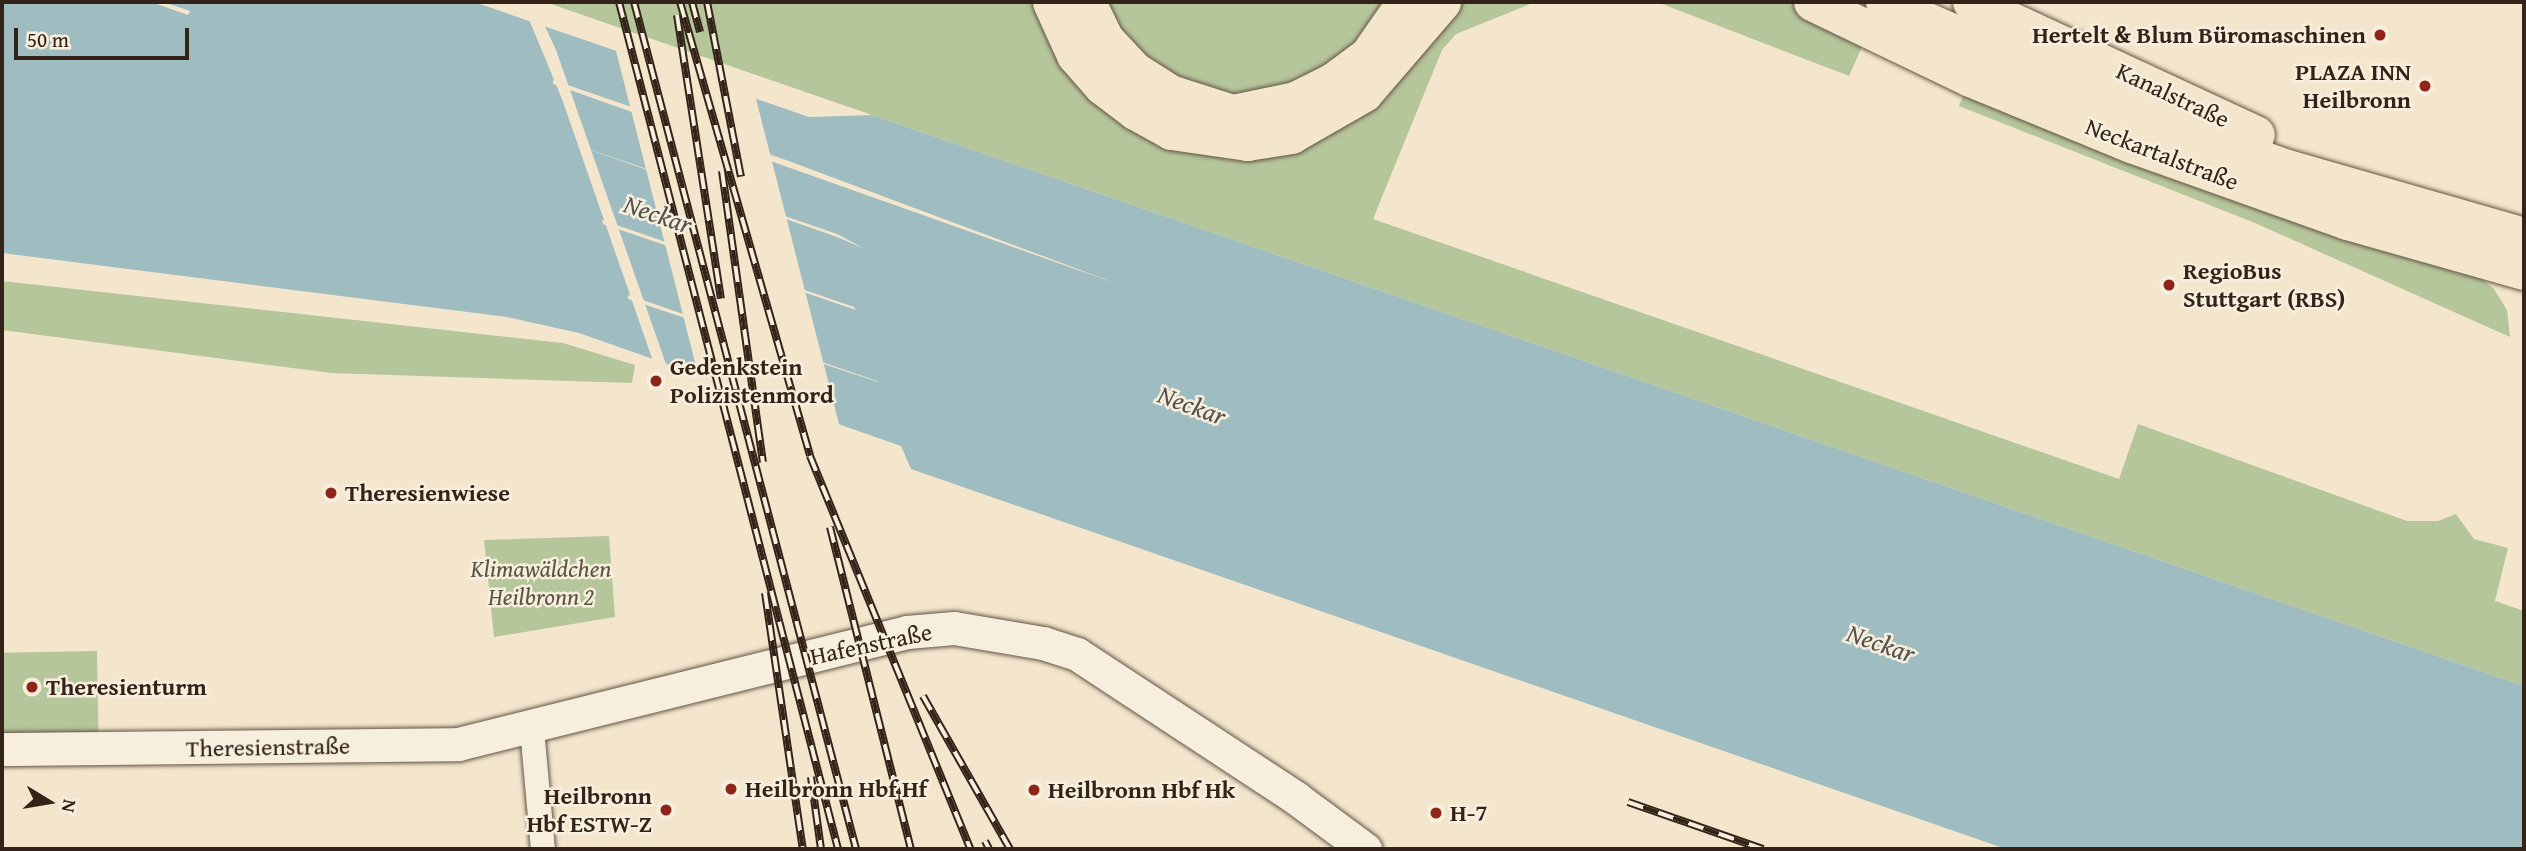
<!DOCTYPE html>
<meta charset="utf-8">
<style>
body{margin:0}
#map{position:relative;width:2526px;height:851px;overflow:hidden;background:#f3e6cc;font-family:"Gentium Book Plus",serif}
div>[style]{position:absolute}
.green>*{inset:0;background:#b6c69b;transform-origin:0 0}
.water>*{inset:0;background:#9fbdc1}
.pier>*{inset:0;background:#f3e6cc}
.roads{filter:drop-shadow(0 0 2px #645446) drop-shadow(0 0 2px #645446)}
.street>*{height:24px;margin:-12px;padding:0 12px;transform-origin:12px;border-radius:12px;background:#f7efde}
.secondary>*{height:33px;margin:-16.5px;padding:0 16.5px;transform-origin:16.5px;border-radius:16.5px;background:#f7efde}
.primary>*{height:37px;margin:-18.5px;padding:0 18.5px;transform-origin:18.5px;border-radius:18.5px;background:#f3e6cc}
.rail>*{height:8px;margin-top:-4px;transform-origin:0;background:repeating-linear-gradient(90deg,#f7efde 0 16px,#342319 0 32px);box-sizing:border-box;border-block:2px solid #342319}
.dots>*{width:19px;height:19px;translate:-50% -50%;box-sizing:border-box;border:4px solid #f7efde;border-radius:50%}
span{translate:-50% -50%;white-space:nowrap;text-align:center;line-height:1.15;-webkit-text-stroke:5px #f7efde;paint-order:stroke}
.poi-label{font-size:24px;color:#342319;font-weight:700}
.right{translate:-100% -50%;text-align:right}
.left{translate:0 -50%;text-align:left}
.street-label{font-size:24px;color:#342319}
.park-label{font-size:24px;color:#5b5440;font-style:italic}
.water-label{font-size:26px;color:#54514b;font-style:italic}
.frame{position:absolute;inset:0;border:4px solid #342319;pointer-events:none}
.north{position:absolute;left:14px;top:767px;width:70px;height:70px;-webkit-text-stroke:5px #f7efde;paint-order:stroke;rotate:101deg;font-size:19px;font-weight:700;line-height:28px;text-align:center;color:#342319}
.north::after{content:'';display:block;margin:auto;width:24px;height:32px;background:#342319;clip-path:polygon(50% 0,100% 100%,50% 72%,0 100%)}
.scale{position:absolute;left:14px;top:28px;width:175px;height:32px;box-sizing:border-box;border:4px solid #342319;border-top:0;padding-left:9px;font-size:21px;line-height:24px;white-space:nowrap;color:#342319;-webkit-text-stroke:5px #f7efde;paint-order:stroke}
</style>
<div id="map">
<div class="green">
<div style="clip-path:polygon(545px 2px,1535px 2px,1456px 34px,1442px 50px,1373px 219px,2119px 479px,2138px 424px,2407px 521px,2438px 521px,2456px 514px,2474px 539px,2508px 548px,2495px 601px,2524px 611px,2524px 686px)"></div>
<div style="clip-path:polygon(1657px 2px,1882px 2px,1849px 76px)"></div>
<div style="clip-path:polygon(1965px 91px,2463px 263px,2494px 289px,2507px 310px,2510px 337px,2255px 223px,1959px 106px)"></div>
<div style="clip-path:polygon(2px 281px,563px 343px,635px 365px,632px 383px,331px 373px,2px 330px)"></div>
<div style="clip-path:polygon(609px 536px,615px 617px,494px 637px,484px 540px)"></div>
<div style="left:97px;top:651px;width:81px;height:95px;rotate:89deg"></div>
</div>
<div class="water">
<div style="clip-path:polygon(evenodd,2px 2px,151px 2px,188px 15px,190px 11px,163px 2px,474px 2px,809px 117px,872px 115px,2524px 686px,2524px 849px,2006px 849px,911px 469px,901px 446px,579px 333px,507px 317px,2px 253px,2px 2px,553px 80px,786px 160px,1123px 286px,553px 84px,553px 80px,2px 2px,565px 141px,837px 234px,865px 249px,837px 237px,565px 141px,2px 2px,602px 220px,854px 307px,856px 310px,603px 224px,602px 220px,2px 2px,628px 295px,877px 381px,878px 382px,628px 299px,628px 295px)"></div>
</div>
<div class="pier">
<div style="clip-path:polygon(528px 17px,543px 22px,556px 50px,667px 367px,653px 361px,562px 99px)"></div>
<div style="clip-path:polygon(615px 47px,755px 95px,840px 428px,699px 378px)"></div>
</div>
<div class="roads">
<div class="street">
<div style="left:532px;top:729px;width:121px;rotate:84.8deg"></div>
</div>
<div class="secondary">
<div style="left:2px;top:749px;width:456px;rotate:-0.6deg"></div>
<div style="left:458px;top:744px;width:463px;rotate:-14deg"></div>
<div style="left:907px;top:632px;width:47px;rotate:-4.9deg"></div>
<div style="left:954px;top:628px;width:90px;rotate:9.6deg"></div>
<div style="left:1043px;top:643px;width:36px;rotate:18deg"></div>
<div style="left:1077px;top:654px;width:262px;rotate:33.3deg"></div>
<div style="left:1296px;top:798px;width:86px;rotate:36.5deg"></div>
</div>
<div class="primary">
<div style="left:1051px;top:2px;width:58px;rotate:65.6deg"></div>
<div style="left:1075px;top:55px;width:41px;rotate:48.9deg"></div>
<div style="left:1102px;top:86px;width:41px;rotate:37.1deg"></div>
<div style="left:1135px;top:111px;width:41px;rotate:29.1deg"></div>
<div style="left:1171px;top:131px;width:77px;rotate:8.2deg"></div>
<div style="left:1247px;top:142px;width:45px;rotate:-9deg"></div>
<div style="left:1291px;top:135px;width:84px;rotate:-29.9deg"></div>
<div style="left:1364px;top:93px;width:120px;rotate:-49.4deg"></div>
<div style="left:1087px;top:2px;width:41px;rotate:64.1deg"></div>
<div style="left:1105px;top:39px;width:42px;rotate:46.9deg"></div>
<div style="left:1134px;top:70px;width:43px;rotate:32.6deg"></div>
<div style="left:1170px;top:93px;width:65px;rotate:17.9deg"></div>
<div style="left:1232px;top:113px;width:64px;rotate:-11.7deg"></div>
<div style="left:1295px;top:100px;width:42px;rotate:-26.6deg"></div>
<div style="left:1333px;top:81px;width:44px;rotate:-36.6deg"></div>
<div style="left:1368px;top:55px;width:65px;rotate:-55.1deg"></div>
<div style="left:1812px;top:2px;width:175px;rotate:25.7deg"></div>
<div style="left:1970px;top:78px;width:174px;rotate:22.3deg"></div>
<div style="left:2131px;top:144px;width:229px;rotate:19.6deg"></div>
<div style="left:2347px;top:221px;width:184px;rotate:15.8deg"></div>
<div style="left:1884px;top:2px;width:281px;rotate:23.7deg"></div>
<div style="left:2141px;top:115px;width:155px;rotate:20deg"></div>
<div style="left:2287px;top:168px;width:247px;rotate:16deg"></div>
<div style="left:1971px;top:2px;width:314px;rotate:24.9deg"></div>
</div>
</div>
<div class="rail">
<div style="left:619px;top:2px;width:875px;rotate:75.5deg"></div>
<div style="left:634px;top:2px;width:876px;rotate:75.31deg"></div>
<div style="left:680px;top:2px;width:472px;rotate:74deg"></div>
<div style="left:810px;top:456px;width:424px;rotate:67.8deg"></div>
<div style="left:692px;top:2px;width:31px;rotate:75deg"></div>
<div style="left:707px;top:2px;width:178px;rotate:79deg"></div>
<div style="left:677px;top:15px;width:287px;rotate:81.2deg"></div>
<div style="left:722px;top:171px;width:294px;rotate:82deg"></div>
<div style="left:830px;top:527px;width:332px;rotate:75.9deg"></div>
<div style="left:765px;top:593px;width:259px;rotate:81.6deg"></div>
<div style="left:923px;top:696px;width:176px;rotate:60.4deg"></div>
<div style="left:811px;top:777px;width:73px;rotate:82.1deg"></div>
<div style="left:1628px;top:802px;width:143px;rotate:19.2deg"></div>
<div style="left:985px;top:841px;width:9px;rotate:63deg"></div>
</div>
<div class="dots">
<div style="left:2380px;top:35px;background:#8f2418"></div>
<div style="left:2425px;top:86px;background:#8f2418"></div>
<div style="left:2169px;top:285px;background:#8f2418"></div>
<div style="left:656px;top:381px;background:#8f2418"></div>
<div style="left:331px;top:493px;background:#8f2418"></div>
<div style="left:32px;top:687px;background:#8f2418"></div>
<div style="left:731px;top:789px;background:#8f2418"></div>
<div style="left:1034px;top:790px;background:#8f2418"></div>
<div style="left:666px;top:810px;background:#8f2418"></div>
<div style="left:1436px;top:813px;background:#8f2418"></div>
</div>
<div class="poi-label">
<span class="right" style="left:2366px;top:35px">Hertelt &amp; Blum Büromaschinen</span>
<span class="right" style="left:2411px;top:86px">PLAZA INN<br>Heilbronn</span>
<span class="left" style="left:2183px;top:285px">RegioBus<br>Stuttgart (RBS)</span>
<span class="left" style="left:670px;top:381px">Gedenkstein<br>Polizistenmord</span>
<span class="left" style="left:345px;top:493px">Theresienwiese</span>
<span class="left" style="left:46px;top:687px">Theresienturm</span>
<span class="left" style="left:745px;top:789px">Heilbronn Hbf Hf</span>
<span class="left" style="left:1048px;top:790px">Heilbronn Hbf Hk</span>
<span class="right" style="left:652px;top:810px">Heilbronn<br>Hbf ESTW-Z</span>
<span class="left" style="left:1450px;top:813px">H-7</span>
</div>
<div class="street-label">
<span style="left:2173px;top:95px;rotate:25deg">Kanalstraße</span>
<span style="left:2162px;top:154px;rotate:21deg">Neckartalstraße</span>
<span style="left:871px;top:644px;rotate:-12deg">Hafenstraße</span>
<span style="left:268px;top:747px;rotate:-1deg">Theresienstraße</span>
</div>
<div class="park-label">
<span style="left:541px;top:583px">Klimawäldchen<br>Heilbronn 2</span>
</div>
<div class="water-label">
<span style="left:658px;top:214px;rotate:19deg">Neckar</span>
<span style="left:1192px;top:405px;rotate:20deg">Neckar</span>
<span style="left:1881px;top:643px;rotate:19deg">Neckar</span>
</div>
<div class="frame"></div>
<div class="north">N</div>
<div class="scale">50 m</div>
</div>
